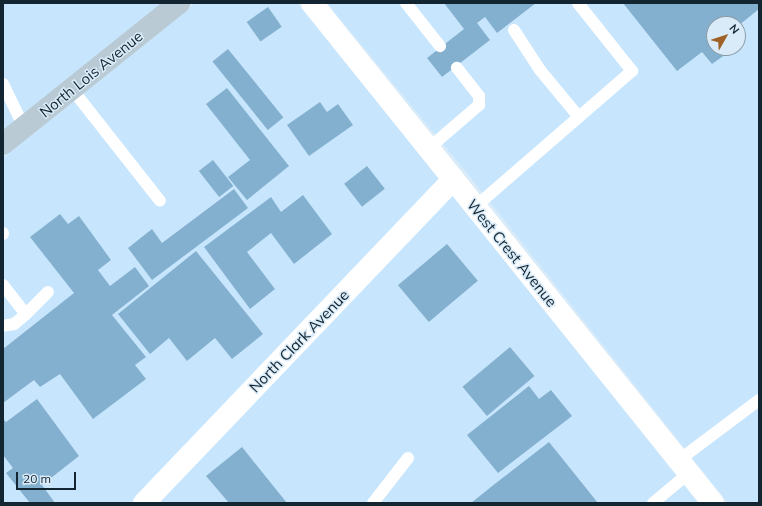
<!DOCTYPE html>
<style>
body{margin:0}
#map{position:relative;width:762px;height:506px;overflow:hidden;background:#d9ebf8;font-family:Mulish,sans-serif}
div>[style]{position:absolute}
.built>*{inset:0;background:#c7e6fd}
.building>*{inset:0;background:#84b0cf;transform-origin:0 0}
.lane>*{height:12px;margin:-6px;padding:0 6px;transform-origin:6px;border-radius:6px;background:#fff}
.street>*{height:22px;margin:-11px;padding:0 11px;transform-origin:11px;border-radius:11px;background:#fff}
.secondary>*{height:22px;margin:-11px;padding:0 11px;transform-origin:11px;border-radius:11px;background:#bacad4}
span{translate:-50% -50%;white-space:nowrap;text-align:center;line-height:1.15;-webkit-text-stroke:3px #d9ebf8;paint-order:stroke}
.street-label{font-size:15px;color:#132531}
.frame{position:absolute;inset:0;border:4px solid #132531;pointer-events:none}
.north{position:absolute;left:706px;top:16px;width:40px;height:40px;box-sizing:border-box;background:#d9ebf8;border:1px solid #8a9ca8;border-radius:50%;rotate:51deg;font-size:11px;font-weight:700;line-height:16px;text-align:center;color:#132531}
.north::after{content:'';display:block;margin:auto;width:14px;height:18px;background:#9f6126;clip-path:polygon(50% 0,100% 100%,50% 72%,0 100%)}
.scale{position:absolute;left:16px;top:472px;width:60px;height:18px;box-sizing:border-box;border:2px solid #132531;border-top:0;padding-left:5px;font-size:12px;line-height:14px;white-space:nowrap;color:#132531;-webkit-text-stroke:3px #d9ebf8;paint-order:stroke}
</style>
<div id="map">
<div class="built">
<div style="clip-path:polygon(3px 3px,162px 3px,3px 131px)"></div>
<div style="clip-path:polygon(195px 3px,297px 3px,439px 179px,130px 503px,3px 503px,3px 158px)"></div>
<div style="clip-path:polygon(evenodd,327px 3px,759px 3px,759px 503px,728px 503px,470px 177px,327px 3px,714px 24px,738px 24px,738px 48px,714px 48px,714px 24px)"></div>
<div style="clip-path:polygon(452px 195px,698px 503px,159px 503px)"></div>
</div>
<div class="building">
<div style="clip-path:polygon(444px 3px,536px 3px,497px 33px,485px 17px,477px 23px,490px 40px,442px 77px,427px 58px,464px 29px)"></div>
<div style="clip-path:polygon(623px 3px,759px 3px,759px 9px,738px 26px,738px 24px,714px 24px,714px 48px,725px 48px,729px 52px,712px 64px,702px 52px,677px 71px)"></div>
<div style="left:268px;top:7px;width:24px;height:26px;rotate:55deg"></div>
<div style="left:228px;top:49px;width:88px;height:20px;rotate:51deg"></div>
<div style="clip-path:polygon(227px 88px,289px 166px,247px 200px,228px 177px,250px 160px,206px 104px)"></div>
<div style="clip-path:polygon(320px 102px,327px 112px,338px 104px,353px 125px,309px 156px,287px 125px)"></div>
<div style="left:213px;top:160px;width:33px;height:18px;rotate:52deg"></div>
<div style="left:367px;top:166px;width:29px;height:29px;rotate:52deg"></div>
<div style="clip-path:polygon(234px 189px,248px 208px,152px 280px,128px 248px,152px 229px,162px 243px)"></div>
<div style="clip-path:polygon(303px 195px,332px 234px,294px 264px,271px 233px,247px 252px,275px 289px,250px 309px,204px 247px,271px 197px,281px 212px)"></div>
<div style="clip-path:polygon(60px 214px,68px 224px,79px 216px,111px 260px,98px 270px,110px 286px,135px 267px,149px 286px,112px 315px,146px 357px,135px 365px,146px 379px,93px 419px,60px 374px,40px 387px,34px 380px,3px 403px,3px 349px,74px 293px,30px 237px)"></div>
<div style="left:447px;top:244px;width:48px;height:64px;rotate:50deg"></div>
<div style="clip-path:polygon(196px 251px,263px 334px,232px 359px,215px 338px,187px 361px,169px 338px,150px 354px,118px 314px)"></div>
<div style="left:510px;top:347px;width:38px;height:62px;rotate:50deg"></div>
<div style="clip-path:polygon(529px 386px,539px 399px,551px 390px,572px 416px,498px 473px,467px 435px)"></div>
<div style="clip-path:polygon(37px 399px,79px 456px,42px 485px,55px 503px,30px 503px,6px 473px,13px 468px,3px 455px,3px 419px,6px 422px)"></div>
<div style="clip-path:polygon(549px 442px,598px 503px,471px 503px,496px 483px)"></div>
<div style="clip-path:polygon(242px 447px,287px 503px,229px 503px,206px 476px)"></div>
</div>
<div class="lane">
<div style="left:406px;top:3px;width:55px;rotate:51.7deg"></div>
<div style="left:514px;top:30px;width:48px;rotate:57deg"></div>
<div style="left:540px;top:70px;width:60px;rotate:50.4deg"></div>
<div style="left:3px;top:84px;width:48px;rotate:64deg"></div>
<div style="left:72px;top:89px;width:142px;rotate:51.8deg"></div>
<div style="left:429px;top:148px;width:66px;rotate:-40.7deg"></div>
<div style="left:479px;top:105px;width:9px;rotate:-90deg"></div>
<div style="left:479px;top:96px;width:36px;rotate:-128deg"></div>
<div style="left:475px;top:207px;width:208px;rotate:-40.9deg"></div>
<div style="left:632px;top:71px;width:87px;rotate:-128.5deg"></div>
<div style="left:3px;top:234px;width:1px;rotate:-90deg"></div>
<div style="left:3px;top:285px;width:37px;rotate:52deg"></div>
<div style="left:26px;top:314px;width:16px;rotate:140deg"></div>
<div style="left:14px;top:324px;width:11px;rotate:170deg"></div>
<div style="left:26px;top:314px;width:31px;rotate:-45deg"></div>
<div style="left:679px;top:460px;width:100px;rotate:-36.9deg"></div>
<div style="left:373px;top:503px;width:57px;rotate:-52.1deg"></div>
<div style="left:653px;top:503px;width:47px;rotate:-39.8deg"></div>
</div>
<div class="street">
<div style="left:312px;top:3px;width:641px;rotate:51.27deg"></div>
<div style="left:144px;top:503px;width:448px;rotate:-46.3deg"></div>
</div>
<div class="secondary">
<div style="left:3px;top:144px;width:226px;rotate:-38.7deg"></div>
</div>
<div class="street-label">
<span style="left:91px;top:74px;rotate:-39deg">North Lois Avenue</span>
<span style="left:512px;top:253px;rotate:51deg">West Crest Avenue</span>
<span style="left:299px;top:341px;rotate:-46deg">North Clark Avenue</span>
</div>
<div class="frame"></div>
<div class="north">N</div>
<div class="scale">20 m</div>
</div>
